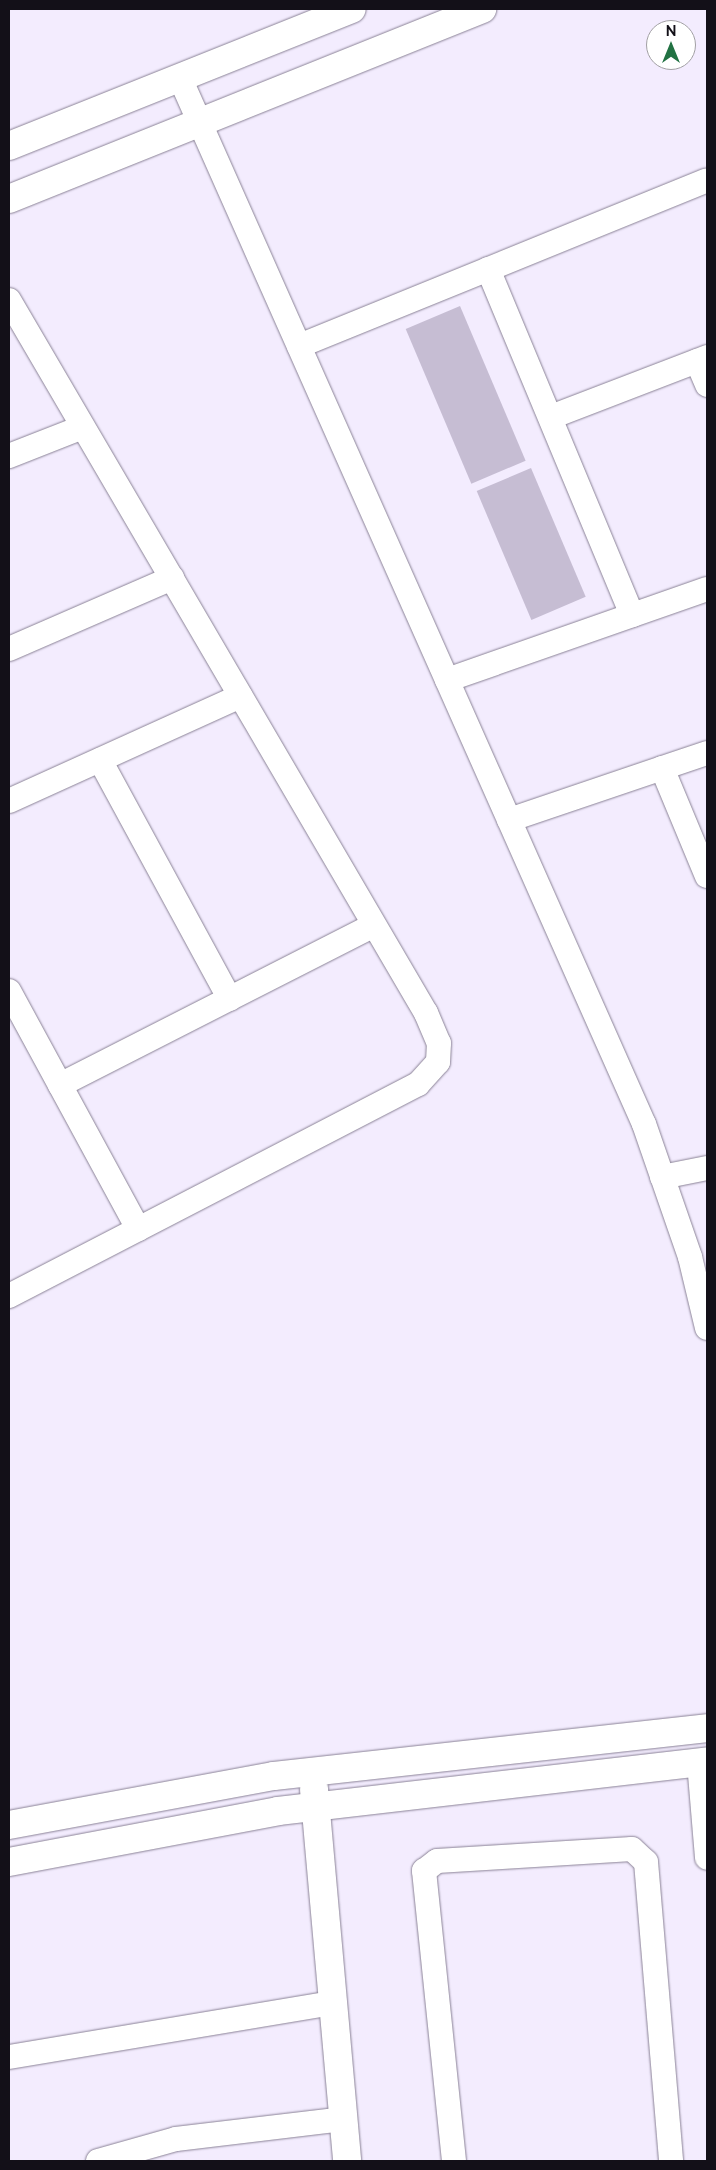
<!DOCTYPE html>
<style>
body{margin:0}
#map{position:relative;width:716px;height:2170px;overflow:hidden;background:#f3ecfe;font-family:Raleway,sans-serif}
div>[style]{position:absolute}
.building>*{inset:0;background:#c6bdd3;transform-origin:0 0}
.roads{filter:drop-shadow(0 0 1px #8a8296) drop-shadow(0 0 1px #8a8296)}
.minor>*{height:24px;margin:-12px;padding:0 12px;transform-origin:12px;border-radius:12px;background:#fff}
.tertiary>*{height:28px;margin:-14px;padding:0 14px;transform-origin:14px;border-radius:14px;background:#fff}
span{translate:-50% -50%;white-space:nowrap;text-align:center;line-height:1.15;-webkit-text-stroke:4px #fff;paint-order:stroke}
.frame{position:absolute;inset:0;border:10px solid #131018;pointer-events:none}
.north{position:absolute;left:646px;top:20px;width:50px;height:50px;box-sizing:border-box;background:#fff;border:1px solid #a19fa3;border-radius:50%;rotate:0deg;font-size:14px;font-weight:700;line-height:20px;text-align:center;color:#131018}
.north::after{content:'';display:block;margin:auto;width:18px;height:22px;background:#227243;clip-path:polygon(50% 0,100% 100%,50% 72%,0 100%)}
</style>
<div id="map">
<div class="building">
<div style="left:460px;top:306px;width:168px;height:59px;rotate:67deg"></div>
<div style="left:531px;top:468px;width:140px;height:59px;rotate:67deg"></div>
</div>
<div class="roads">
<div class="minor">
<div style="left:180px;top:78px;width:1144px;rotate:66.08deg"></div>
<div style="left:644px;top:1124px;width:141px;rotate:70.9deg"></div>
<div style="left:690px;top:1257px;width:73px;rotate:76.5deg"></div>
<div style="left:488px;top:269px;width:375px;rotate:67.4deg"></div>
<div style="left:9px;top:300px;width:826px;rotate:59.68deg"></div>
<div style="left:426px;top:1013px;width:33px;rotate:67deg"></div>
<div style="left:439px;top:1043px;width:19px;rotate:93deg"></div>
<div style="left:438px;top:1062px;width:30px;rotate:132deg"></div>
<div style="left:418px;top:1084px;width:461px;rotate:152.6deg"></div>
<div style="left:299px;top:346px;width:440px;rotate:-22.1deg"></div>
<div style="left:697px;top:361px;width:26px;rotate:67deg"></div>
<div style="left:551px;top:417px;width:167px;rotate:-21deg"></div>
<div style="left:9px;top:456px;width:79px;rotate:-21.4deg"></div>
<div style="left:9px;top:649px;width:178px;rotate:-23.5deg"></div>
<div style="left:447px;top:680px;width:275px;rotate:-19.3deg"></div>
<div style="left:100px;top:760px;width:272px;rotate:61.5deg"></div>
<div style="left:662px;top:768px;width:117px;rotate:67.4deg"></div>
<div style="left:9px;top:801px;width:254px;rotate:-24.4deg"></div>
<div style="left:509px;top:820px;width:209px;rotate:-18.7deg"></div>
<div style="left:9px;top:991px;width:271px;rotate:61.5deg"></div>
<div style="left:60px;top:1085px;width:352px;rotate:-27deg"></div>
<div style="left:662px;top:1177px;width:46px;rotate:-11.3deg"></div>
<div style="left:699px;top:1762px;width:96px;rotate:85.2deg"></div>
<div style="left:9px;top:2057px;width:327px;rotate:-9.5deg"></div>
<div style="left:98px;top:2161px;width:81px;rotate:-15.8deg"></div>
<div style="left:176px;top:2139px;width:168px;rotate:-6.8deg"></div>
<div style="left:454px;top:2161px;width:292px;rotate:-95.9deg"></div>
<div style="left:424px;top:1871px;width:16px;rotate:-38deg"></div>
<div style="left:437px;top:1861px;width:195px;rotate:-3.5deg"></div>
<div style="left:632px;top:1849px;width:19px;rotate:43deg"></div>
<div style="left:646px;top:1862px;width:300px;rotate:85.2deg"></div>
</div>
<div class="tertiary">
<div style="left:9px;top:146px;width:369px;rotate:-21.8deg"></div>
<div style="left:9px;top:199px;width:510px;rotate:-21.88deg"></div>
<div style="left:314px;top:1789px;width:373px;rotate:84.9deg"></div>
<div style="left:9px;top:1825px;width:269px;rotate:-10.5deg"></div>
<div style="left:274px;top:1776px;width:436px;rotate:-6.3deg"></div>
<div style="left:9px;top:1862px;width:274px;rotate:-10.7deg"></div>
<div style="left:278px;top:1811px;width:432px;rotate:-6.6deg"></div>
</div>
</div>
<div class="frame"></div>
<div class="north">N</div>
</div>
